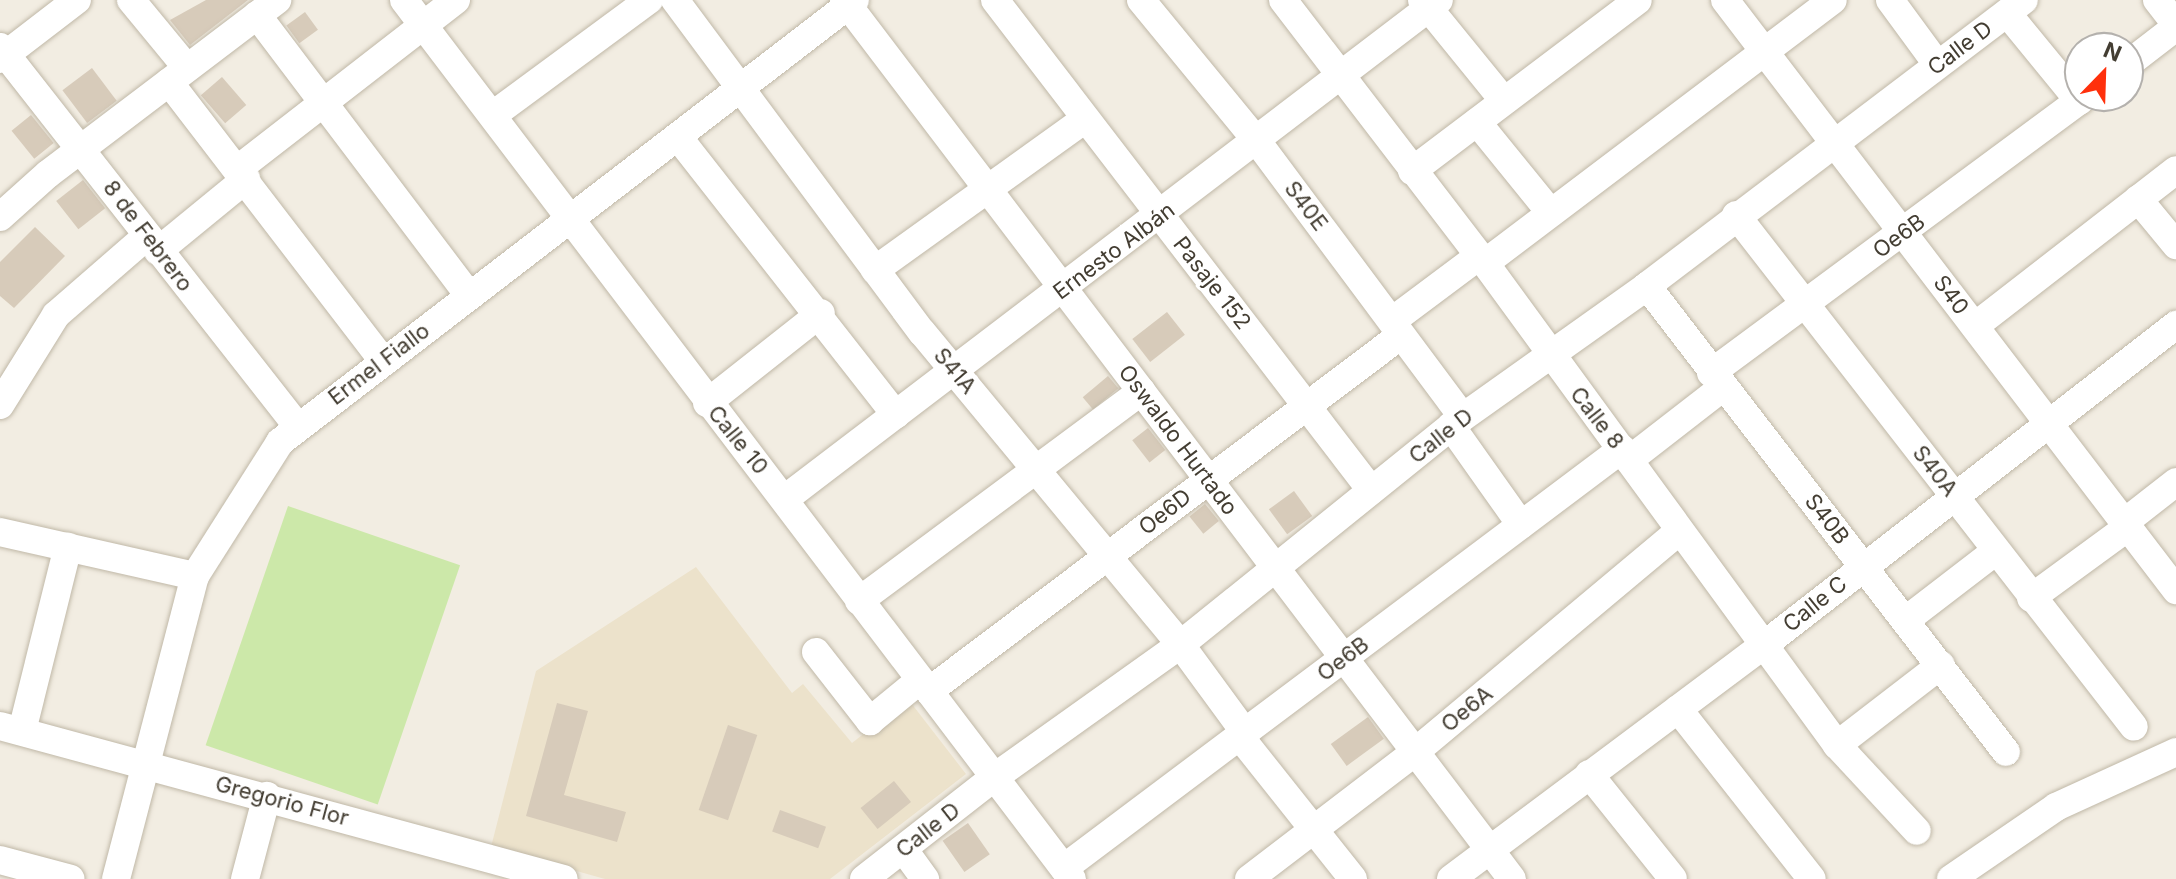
<!DOCTYPE html>
<meta charset="utf-8">
<style>
body{margin:0}
#map{position:relative;width:2176px;height:879px;overflow:hidden;background:#f2ede2;font-family:Inter,sans-serif}
div>[style]{position:absolute}
.education>*{inset:0;background:#ece2cb}
.green>*{inset:0;background:#cce8a9;transform-origin:0 0}
.building>*{inset:0;background:#d7cbba;transform-origin:0 0}
.roads{filter:drop-shadow(0 0 2px #c0b8a7) drop-shadow(0 0 2px #c0b8a7)}
.minor>*{height:28px;margin:-14px;padding:0 14px;transform-origin:14px;border-radius:14px;background:#fff}
span{translate:-50% -50%;white-space:nowrap;text-align:center;line-height:1.15;-webkit-text-stroke:6px #fff;paint-order:stroke}
.street-label{font-size:22px;color:#433d32}
.north{position:absolute;left:2064px;top:32px;width:80px;height:80px;box-sizing:border-box;background:#fff;border:2px solid #b4b1ad;border-radius:50%;rotate:23deg;font-size:22px;font-weight:700;line-height:32px;text-align:center;color:#433d32}
.north::after{content:'';display:block;margin:auto;width:28px;height:36px;background:#ff300c;clip-path:polygon(50% 0,100% 100%,50% 72%,0 100%)}
</style>
<div id="map">
<div class="education">
<div style="clip-path:polygon(696px 567px,792px 693px,803px 684px,852px 743px,908px 699px,966px 774px,830px 879px,605px 879px,491px 847px,536px 671px)"></div>
</div>
<div class="green">
<div style="left:288px;top:506px;width:182px;height:253px;rotate:19deg"></div>
</div>
<div class="building">
<div style="clip-path:polygon(206px 0,248px 0,190px 45px,170px 20px)"></div>
<div style="left:305px;top:12px;width:22px;height:23px;rotate:54deg"></div>
<div style="left:92px;top:68px;width:41px;height:37px;rotate:53deg"></div>
<div style="left:222px;top:77px;width:37px;height:28px;rotate:49deg"></div>
<div style="left:31px;top:115px;width:36px;height:25px;rotate:51deg"></div>
<div style="left:83px;top:180px;width:36px;height:34px;rotate:52deg"></div>
<div style="clip-path:polygon(35px 227px,65px 256px,14px 308px,0 296px,0 262px)"></div>
<div style="left:1167px;top:312px;width:29px;height:44px;rotate:52deg"></div>
<div style="left:1108px;top:376px;width:16px;height:33px;rotate:50deg"></div>
<div style="left:1148px;top:428px;width:28px;height:20px;rotate:52deg"></div>
<div style="left:1294px;top:491px;width:31px;height:31px;rotate:54deg"></div>
<div style="left:1205px;top:504px;width:22px;height:20px;rotate:51deg"></div>
<div style="clip-path:polygon(557px 703px,588px 711px,564px 795px,626px 812px,617px 842px,526px 816px)"></div>
<div style="left:1368px;top:717px;width:27px;height:46px;rotate:54deg"></div>
<div style="left:728px;top:725px;width:31px;height:90px;rotate:19deg"></div>
<div style="left:894px;top:781px;width:27px;height:43px;rotate:51deg"></div>
<div style="left:780px;top:810px;width:49px;height:23px;rotate:20deg"></div>
<div style="left:968px;top:823px;width:38px;height:31px;rotate:55deg"></div>
</div>
<div class="roads">
<div class="minor">
<div style="left:131px;top:0;width:88px;rotate:50.5deg"></div>
<div style="left:404px;top:0;width:1104px;rotate:52.77deg"></div>
<div style="left:675px;top:0;width:414px;rotate:53.4deg"></div>
<div style="left:922px;top:332px;width:410px;rotate:50.4deg"></div>
<div style="left:1183px;top:648px;width:107px;rotate:53.8deg"></div>
<div style="left:844px;top:0;width:1104px;rotate:52.77deg"></div>
<div style="left:995px;top:0;width:618px;rotate:52.5deg"></div>
<div style="left:1141px;top:0;width:183px;rotate:50.6deg"></div>
<div style="left:1257px;top:141px;width:344px;rotate:53.3deg"></div>
<div style="left:1283px;top:0;width:332px;rotate:52.5deg"></div>
<div style="left:1485px;top:263px;width:597px;rotate:53.86deg"></div>
<div style="left:1837px;top:745px;width:117px;rotate:47.1deg"></div>
<div style="left:1422px;top:0;width:130px;rotate:50.9deg"></div>
<div style="left:1725px;top:0;width:743px;rotate:52.61deg"></div>
<div style="left:1890px;top:0;width:79px;rotate:53.7deg"></div>
<div style="left:2157px;top:0;width:31px;rotate:52deg"></div>
<div style="left:2007px;top:13px;width:114px;rotate:50.7deg"></div>
<div style="left:257px;top:15px;width:351px;rotate:52.9deg"></div>
<div style="left:0;top:47px;width:480px;rotate:51.9deg"></div>
<div style="left:0;top:59px;width:97px;rotate:-37.5deg"></div>
<div style="left:2128px;top:64px;width:61px;rotate:-37.6deg"></div>
<div style="left:169px;top:82px;width:353px;rotate:52.5deg"></div>
<div style="left:493px;top:115px;width:194px;rotate:-36.4deg"></div>
<div style="left:1477px;top:122px;width:117px;rotate:50.9deg"></div>
<div style="left:678px;top:137px;width:353px;rotate:51.9deg"></div>
<div style="left:238px;top:169px;width:276px;rotate:-37.8deg"></div>
<div style="left:1412px;top:171px;width:283px;rotate:-37.1deg"></div>
<div style="left:2138px;top:199px;width:60px;rotate:50.4deg"></div>
<div style="left:1736px;top:215px;width:648px;rotate:52.14deg"></div>
<div style="left:0;top:217px;width:64px;rotate:-41.9deg"></div>
<div style="left:48px;top:174px;width:288px;rotate:-37.2deg"></div>
<div style="left:158px;top:251px;width:114px;rotate:-39.3deg"></div>
<div style="left:1485px;top:263px;width:436px;rotate:-37.1deg"></div>
<div style="left:875px;top:270px;width:257px;rotate:-35.7deg"></div>
<div style="left:1647px;top:286px;width:588px;rotate:52.39deg"></div>
<div style="left:1392px;top:321px;width:109px;rotate:-36.8deg"></div>
<div style="left:1975px;top:326px;width:254px;rotate:-37.8deg"></div>
<div style="left:1711px;top:373px;width:465px;rotate:-36.5deg"></div>
<div style="left:707px;top:403px;width:145px;rotate:-38.3deg"></div>
<div style="left:0;top:405px;width:106px;rotate:-58.1deg"></div>
<div style="left:56px;top:315px;width:121px;rotate:-41deg"></div>
<div style="left:1451px;top:426px;width:121px;rotate:54.7deg"></div>
<div style="left:1629px;top:460px;width:119px;rotate:-37.8deg"></div>
<div style="left:786px;top:498px;width:821px;rotate:-37.33deg"></div>
<div style="left:2125px;top:522px;width:65px;rotate:-38.1deg"></div>
<div style="left:0;top:532px;width:200px;rotate:12.7deg"></div>
<div style="left:2031px;top:598px;width:120px;rotate:-36.2deg"></div>
<div style="left:859px;top:601px;width:352px;rotate:-36.6deg"></div>
<div style="left:1906px;top:620px;width:113px;rotate:-37.5deg"></div>
<div style="left:816px;top:652px;width:88px;rotate:52deg"></div>
<div style="left:870px;top:721px;width:65px;rotate:-39.4deg"></div>
<div style="left:929px;top:691px;width:591px;rotate:-37.02deg"></div>
<div style="left:1678px;top:709px;width:216px;rotate:51.8deg"></div>
<div style="left:0;top:726px;width:584px;rotate:15.18deg"></div>
<div style="left:22px;top:731px;width:190px;rotate:-76deg"></div>
<div style="left:1241px;top:738px;width:180px;rotate:51.5deg"></div>
<div style="left:1837px;top:745px;width:131px;rotate:-37.6deg"></div>
<div style="left:1589px;top:774px;width:134px;rotate:51.3deg"></div>
<div style="left:904px;top:850px;width:36px;rotate:54deg"></div>
<div style="left:0;top:860px;width:73px;rotate:15deg"></div>
<div style="left:1064px;top:868px;width:698px;rotate:-36.9deg"></div>
<div style="left:116px;top:879px;width:313px;rotate:-75.4deg"></div>
<div style="left:195px;top:576px;width:159px;rotate:-57.6deg"></div>
<div style="left:280px;top:442px;width:725px;rotate:-37.55deg"></div>
<div style="left:245px;top:879px;width:86px;rotate:-75.2deg"></div>
<div style="left:864px;top:879px;width:162px;rotate:-38deg"></div>
<div style="left:992px;top:779px;width:231px;rotate:-35.5deg"></div>
<div style="left:1180px;top:645px;width:363px;rotate:-38.9deg"></div>
<div style="left:1463px;top:417px;width:226px;rotate:-35.4deg"></div>
<div style="left:1647px;top:286px;width:473px;rotate:-37.2deg"></div>
<div style="left:1249px;top:879px;width:209px;rotate:-37.4deg"></div>
<div style="left:1415px;top:752px;width:344px;rotate:-39.9deg"></div>
<div style="left:1451px;top:879px;width:391px;rotate:-36.8deg"></div>
<div style="left:1764px;top:645px;width:522px;rotate:-37.84deg"></div>
<div style="left:1951px;top:879px;width:127px;rotate:-34.4deg"></div>
<div style="left:2056px;top:807px;width:132px;rotate:-24.6deg"></div>
</div>
</div>
<div class="street-label">
<span style="left:1960px;top:48px;rotate:-37deg">Calle D</span>
<span style="left:1306px;top:206px;rotate:53deg">S40E</span>
<span style="left:148px;top:236px;rotate:53deg">8 de Febrero</span>
<span style="left:1899px;top:236px;rotate:-36deg">Oe6B</span>
<span style="left:1114px;top:251px;rotate:-37deg">Ernesto Albán</span>
<span style="left:1212px;top:283px;rotate:52deg">Pasaje 152</span>
<span style="left:1951px;top:295px;rotate:53deg">S40</span>
<span style="left:379px;top:364px;rotate:-37deg">Ermel Fiallo</span>
<span style="left:955px;top:371px;rotate:50deg">S41A</span>
<span style="left:1597px;top:418px;rotate:52deg">Calle 8</span>
<span style="left:1441px;top:436px;rotate:-38deg">Calle D</span>
<span style="left:738px;top:440px;rotate:51deg">Calle 10</span>
<span style="left:1178px;top:440px;rotate:53deg">Oswaldo Hurtado</span>
<span style="left:1935px;top:471px;rotate:52deg">S40A</span>
<span style="left:1165px;top:512px;rotate:-38deg">Oe6D</span>
<span style="left:1827px;top:519px;rotate:52deg">S40B</span>
<span style="left:1815px;top:604px;rotate:-39deg">Calle C</span>
<span style="left:1343px;top:659px;rotate:-37deg">Oe6B</span>
<span style="left:1467px;top:709px;rotate:-39deg">Oe6A</span>
<span style="left:282px;top:801px;rotate:15deg">Gregorio Flor</span>
<span style="left:928px;top:830px;rotate:-38deg">Calle D</span>
</div>
<div class="north">N</div>
</div>
